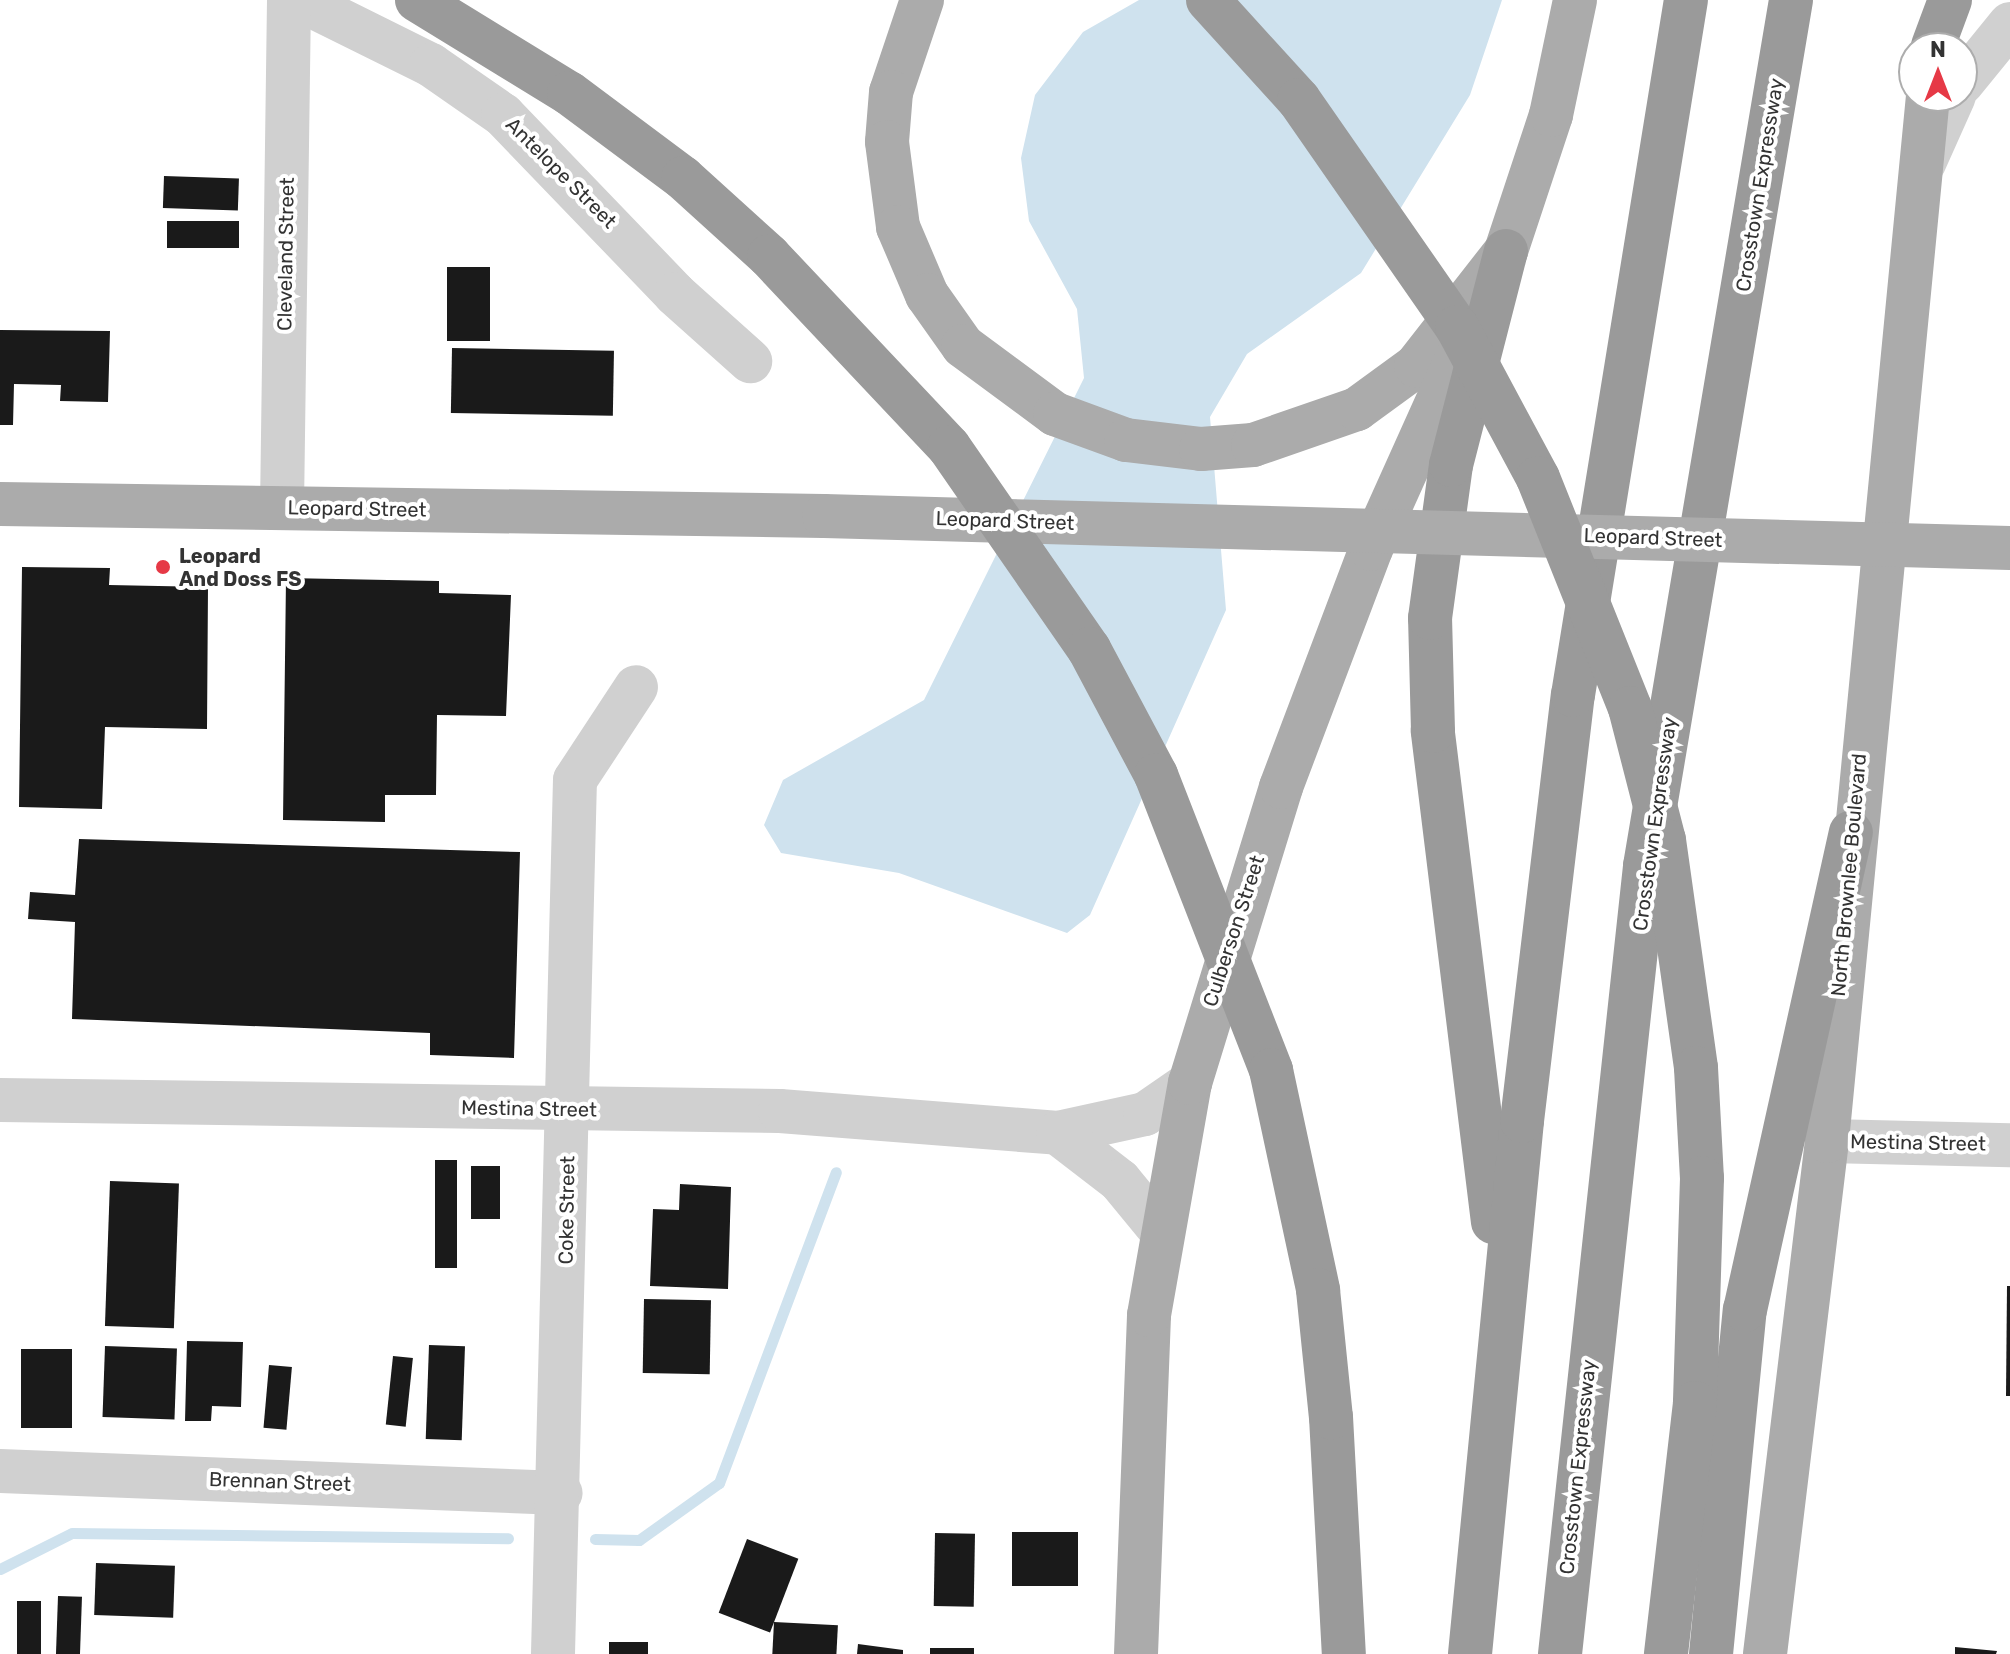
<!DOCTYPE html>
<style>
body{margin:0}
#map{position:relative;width:2010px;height:1654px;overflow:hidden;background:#fff;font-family:Rubik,sans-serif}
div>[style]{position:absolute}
.water>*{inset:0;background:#cfe2ee}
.stream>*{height:11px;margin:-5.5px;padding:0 5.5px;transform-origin:5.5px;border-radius:5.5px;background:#cfe2ee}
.building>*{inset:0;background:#1a1a1a;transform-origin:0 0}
.minor>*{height:44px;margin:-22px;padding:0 22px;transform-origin:22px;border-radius:22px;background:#d0d0d0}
.major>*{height:44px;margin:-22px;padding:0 22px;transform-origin:22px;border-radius:22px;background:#ababab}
.highway>*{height:44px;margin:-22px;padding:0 22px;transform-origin:22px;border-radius:22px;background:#9a9a9a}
.major-bridge>*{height:44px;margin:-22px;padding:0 22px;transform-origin:22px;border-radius:22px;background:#ababab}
.highway-bridge>*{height:44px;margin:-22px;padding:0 22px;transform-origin:22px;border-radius:22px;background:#9a9a9a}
.dots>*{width:22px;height:22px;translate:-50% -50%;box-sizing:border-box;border:4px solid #fff;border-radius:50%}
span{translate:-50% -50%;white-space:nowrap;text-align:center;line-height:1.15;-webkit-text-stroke:8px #fff;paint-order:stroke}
.street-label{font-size:20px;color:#333}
.poi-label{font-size:20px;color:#333;font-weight:700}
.left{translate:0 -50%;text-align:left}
.north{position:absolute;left:1898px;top:32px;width:80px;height:80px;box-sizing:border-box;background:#fff;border:2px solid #adadad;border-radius:50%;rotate:0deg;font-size:22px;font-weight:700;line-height:32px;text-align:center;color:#333}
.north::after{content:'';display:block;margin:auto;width:28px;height:36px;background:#e63946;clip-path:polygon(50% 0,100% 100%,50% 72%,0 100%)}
</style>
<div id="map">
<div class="water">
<div style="clip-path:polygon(1139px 0,1502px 0,1470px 95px,1361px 273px,1247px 354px,1210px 417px,1226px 610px,1090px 915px,1067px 933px,899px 873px,781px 853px,764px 825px,783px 780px,924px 700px,1084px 378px,1077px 309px,1029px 221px,1021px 158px,1035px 95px,1083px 32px)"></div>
</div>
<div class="stream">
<div style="left:595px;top:1539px;width:44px;rotate:1.3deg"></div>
<div style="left:639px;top:1540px;width:98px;rotate:-35.5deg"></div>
<div style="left:719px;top:1483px;width:332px;rotate:-69.4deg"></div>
<div style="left:0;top:1569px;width:80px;rotate:-26.6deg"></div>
<div style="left:72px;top:1533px;width:436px;rotate:0.7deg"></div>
</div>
<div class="building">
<div style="left:164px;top:176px;width:75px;height:32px;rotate:2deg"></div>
<div style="left:167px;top:221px;width:72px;height:27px"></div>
<div style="left:490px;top:267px;width:74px;height:43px;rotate:90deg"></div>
<div style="clip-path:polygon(0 330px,110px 331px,108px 402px,60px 401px,61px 385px,14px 384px,13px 425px,0 425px)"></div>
<div style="left:452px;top:348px;width:162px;height:65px;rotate:1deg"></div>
<div style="clip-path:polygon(22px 567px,110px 568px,109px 585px,208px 587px,207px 729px,105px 727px,102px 809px,19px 807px)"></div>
<div style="clip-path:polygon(286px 578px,439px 581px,439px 593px,511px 595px,506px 716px,437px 715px,436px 795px,385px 795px,385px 822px,283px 820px)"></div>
<div style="clip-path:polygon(79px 839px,520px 852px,514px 1058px,430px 1055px,430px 1033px,72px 1019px,75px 922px,28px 919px,30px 892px,75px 895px)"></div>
<div style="left:435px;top:1160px;width:22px;height:108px"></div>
<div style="left:471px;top:1166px;width:29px;height:53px"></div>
<div style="left:110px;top:1181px;width:69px;height:145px;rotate:2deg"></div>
<div style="clip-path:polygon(680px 1184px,731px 1187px,728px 1289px,650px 1286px,653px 1209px,679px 1210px)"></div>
<div style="clip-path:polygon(2007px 1286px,2010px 1286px,2010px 1396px,2006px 1396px)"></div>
<div style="left:644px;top:1299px;width:67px;height:74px;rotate:1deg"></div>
<div style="clip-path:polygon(187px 1341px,243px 1342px,241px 1407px,212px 1406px,211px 1421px,185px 1421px)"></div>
<div style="left:429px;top:1345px;width:36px;height:94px;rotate:2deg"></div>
<div style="left:105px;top:1346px;width:72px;height:71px;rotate:2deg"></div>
<div style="left:72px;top:1349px;width:79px;height:51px;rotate:90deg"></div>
<div style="left:393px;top:1356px;width:20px;height:69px;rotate:6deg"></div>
<div style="left:269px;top:1365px;width:23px;height:63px;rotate:5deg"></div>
<div style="left:1012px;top:1532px;width:66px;height:54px"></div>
<div style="left:935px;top:1533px;width:40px;height:73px;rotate:1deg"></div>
<div style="left:747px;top:1539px;width:55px;height:79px;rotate:21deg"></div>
<div style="left:96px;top:1563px;width:79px;height:52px;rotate:2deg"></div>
<div style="left:58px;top:1596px;width:24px;height:58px;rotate:2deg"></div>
<div style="left:17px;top:1601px;width:24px;height:53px"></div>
<div style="left:774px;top:1622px;width:64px;height:32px;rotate:3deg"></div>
<div style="left:609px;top:1642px;width:39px;height:12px"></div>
<div style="clip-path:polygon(858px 1644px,903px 1650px,903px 1654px,857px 1654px)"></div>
<div style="clip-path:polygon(1955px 1647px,1997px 1651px,1996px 1654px,1955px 1654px)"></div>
<div style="left:930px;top:1648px;width:44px;height:6px"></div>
</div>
<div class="minor">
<div style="left:300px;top:0;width:146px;rotate:26.4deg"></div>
<div style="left:431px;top:65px;width:88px;rotate:34.8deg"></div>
<div style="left:503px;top:115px;width:248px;rotate:46.1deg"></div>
<div style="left:675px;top:294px;width:101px;rotate:41.8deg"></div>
<div style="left:1962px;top:83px;width:76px;rotate:-50.9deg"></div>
<div style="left:1924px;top:163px;width:73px;rotate:-65.9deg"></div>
<div style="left:282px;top:508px;width:508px;rotate:-89.21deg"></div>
<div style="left:0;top:1100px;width:780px;rotate:0.81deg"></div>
<div style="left:780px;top:1111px;width:279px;rotate:4.5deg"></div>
<div style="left:1058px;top:1133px;width:89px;rotate:-12.3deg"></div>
<div style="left:1145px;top:1114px;width:55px;rotate:-34.6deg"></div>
<div style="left:1058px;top:1133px;width:78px;rotate:37.7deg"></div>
<div style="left:1120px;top:1181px;width:66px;rotate:50.5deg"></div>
<div style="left:1827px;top:1141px;width:183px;rotate:1.3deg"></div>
<div style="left:0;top:1471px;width:561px;rotate:2.25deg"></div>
<div style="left:553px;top:1654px;width:874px;rotate:-88.56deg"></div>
<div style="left:575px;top:780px;width:111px;rotate:-56.7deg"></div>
</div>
<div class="major">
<div style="left:922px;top:0;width:97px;rotate:108.6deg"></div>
<div style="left:891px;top:92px;width:50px;rotate:94.6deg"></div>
<div style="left:887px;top:142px;width:86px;rotate:82.6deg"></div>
<div style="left:898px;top:227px;width:74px;rotate:66.9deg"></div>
<div style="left:927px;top:295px;width:62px;rotate:54.8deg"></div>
<div style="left:963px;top:346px;width:114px;rotate:36.5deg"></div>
<div style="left:1055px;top:414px;width:76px;rotate:20.1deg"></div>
<div style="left:1126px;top:440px;width:76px;rotate:6.8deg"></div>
<div style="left:1201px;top:449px;width:52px;rotate:-4.4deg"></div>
<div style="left:1253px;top:445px;width:110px;rotate:-19.1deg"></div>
<div style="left:1357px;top:409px;width:73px;rotate:-36.1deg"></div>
<div style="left:1416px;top:366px;width:146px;rotate:-52deg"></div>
<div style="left:1506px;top:251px;width:143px;rotate:-71.7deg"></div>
<div style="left:1551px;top:115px;width:117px;rotate:-78.2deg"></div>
<div style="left:0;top:504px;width:824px;rotate:0.83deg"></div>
<div style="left:1136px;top:1654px;width:339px;rotate:-87.8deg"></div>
<div style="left:1149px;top:1315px;width:236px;rotate:-80deg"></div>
<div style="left:1190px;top:1083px;width:310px;rotate:-72.9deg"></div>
<div style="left:1281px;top:787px;width:254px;rotate:-69.3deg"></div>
<div style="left:1371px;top:549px;width:261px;rotate:-65.8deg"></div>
<div style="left:1765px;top:1654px;width:517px;rotate:-83.11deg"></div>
<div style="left:1827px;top:1141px;width:1050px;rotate:-84.48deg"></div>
</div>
<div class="highway">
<div style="left:1933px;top:46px;width:49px;rotate:-69.7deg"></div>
<div style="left:1493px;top:1222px;width:495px;rotate:-97deg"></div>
<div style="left:1433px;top:731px;width:113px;rotate:-91.5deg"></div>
<div style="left:1430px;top:618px;width:154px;rotate:-82.2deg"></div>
<div style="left:1451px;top:465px;width:221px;rotate:-75.6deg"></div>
<div style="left:1331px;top:1417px;width:237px;rotate:86.9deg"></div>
<div style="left:1470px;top:1654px;width:536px;rotate:-84.43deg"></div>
<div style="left:1522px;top:1121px;width:429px;rotate:-83.2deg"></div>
<div style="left:1573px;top:695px;width:704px;rotate:-80.77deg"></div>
<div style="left:1560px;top:1654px;width:793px;rotate:-83.84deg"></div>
<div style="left:1645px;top:866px;width:878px;rotate:-80.43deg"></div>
<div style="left:1711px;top:1654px;width:346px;rotate:-84.4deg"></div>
<div style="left:1745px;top:1310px;width:489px;rotate:-77.5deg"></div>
</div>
<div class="major-bridge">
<div style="left:824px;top:516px;width:1186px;rotate:1.55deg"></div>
</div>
<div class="highway-bridge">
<div style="left:417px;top:0;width:178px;rotate:31.5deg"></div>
<div style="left:569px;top:93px;width:142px;rotate:36.7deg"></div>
<div style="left:683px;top:178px;width:116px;rotate:42.2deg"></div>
<div style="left:769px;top:256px;width:262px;rotate:46.7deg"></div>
<div style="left:949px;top:447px;width:246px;rotate:55.3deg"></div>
<div style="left:1089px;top:649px;width:143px;rotate:62deg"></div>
<div style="left:1156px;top:775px;width:317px;rotate:68.7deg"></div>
<div style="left:1271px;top:1070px;width:225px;rotate:77.9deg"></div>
<div style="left:1318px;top:1290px;width:128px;rotate:84.2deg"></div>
<div style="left:1208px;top:0;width:135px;rotate:47.7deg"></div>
<div style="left:1299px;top:100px;width:277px;rotate:55.2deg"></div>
<div style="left:1457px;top:327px;width:171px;rotate:61.8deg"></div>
<div style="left:1538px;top:478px;width:248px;rotate:68.2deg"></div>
<div style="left:1630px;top:708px;width:136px;rotate:75.6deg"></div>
<div style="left:1664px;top:840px;width:230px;rotate:82deg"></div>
<div style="left:1696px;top:1068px;width:110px;rotate:86.9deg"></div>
<div style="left:1702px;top:1178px;width:225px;rotate:91.8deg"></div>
<div style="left:1695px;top:1403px;width:253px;rotate:96.6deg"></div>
</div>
<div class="dots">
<div style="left:163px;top:567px;background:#e63946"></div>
</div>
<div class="street-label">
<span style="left:561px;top:173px;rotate:45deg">Antelope Street</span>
<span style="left:1760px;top:185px;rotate:-81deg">Crosstown Expressway</span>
<span style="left:286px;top:254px;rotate:-89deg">Cleveland Street</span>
<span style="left:357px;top:509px;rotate:1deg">Leopard Street</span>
<span style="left:1005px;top:521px;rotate:2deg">Leopard Street</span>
<span style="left:1653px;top:538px;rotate:2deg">Leopard Street</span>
<span style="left:1655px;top:824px;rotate:-82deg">Crosstown Expressway</span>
<span style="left:1849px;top:875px;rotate:-85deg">North Brownlee Boulevard</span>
<span style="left:1234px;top:931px;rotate:-72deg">Culberson Street</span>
<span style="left:529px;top:1109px;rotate:1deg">Mestina Street</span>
<span style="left:1918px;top:1143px;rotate:1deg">Mestina Street</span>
<span style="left:567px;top:1210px;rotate:-89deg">Coke Street</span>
<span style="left:1578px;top:1467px;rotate:-84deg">Crosstown Expressway</span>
<span style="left:280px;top:1482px;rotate:2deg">Brennan Street</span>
</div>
<div class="poi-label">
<span class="left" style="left:179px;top:568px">Leopard<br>And Doss FS</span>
</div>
<div class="north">N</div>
</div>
